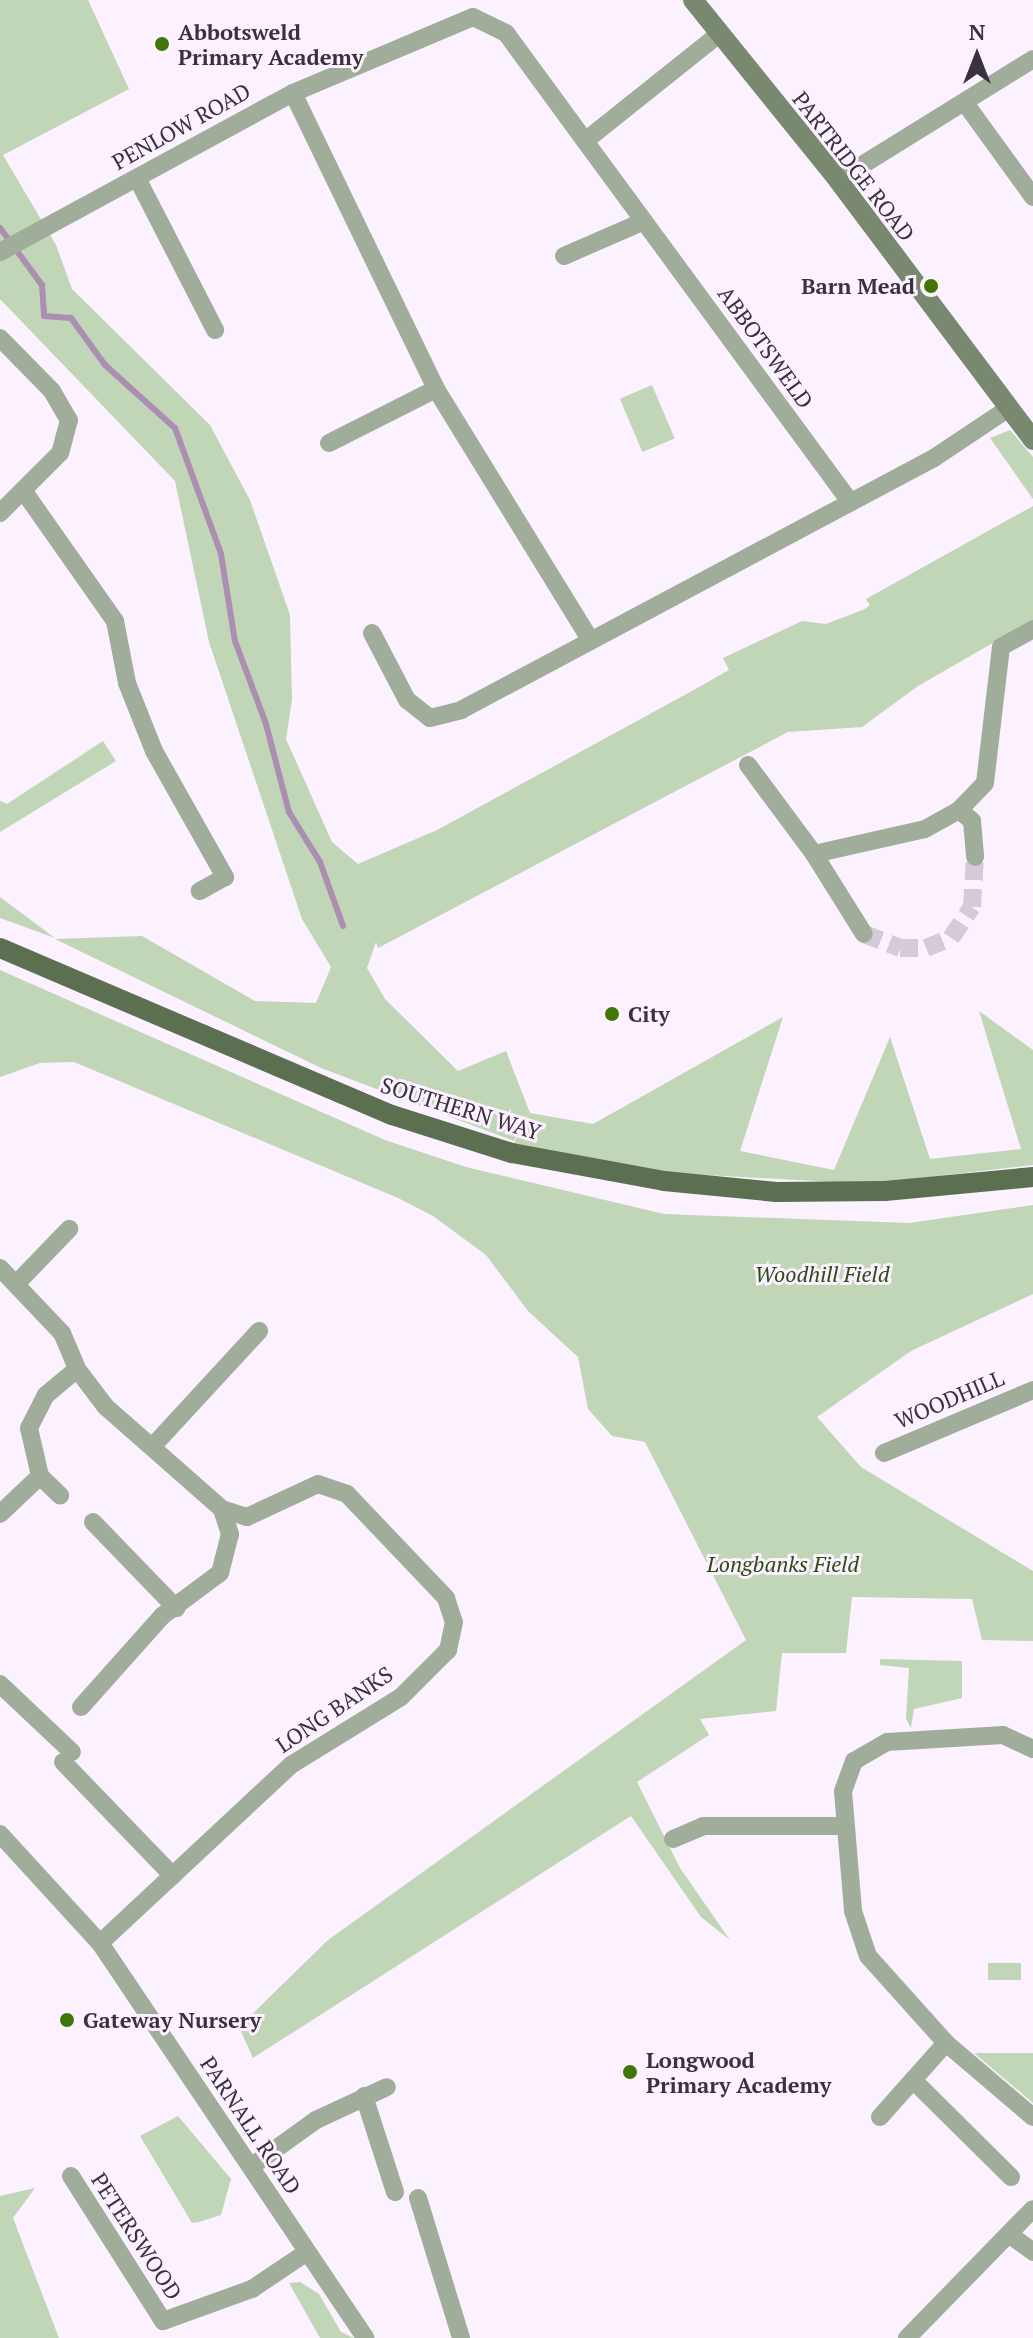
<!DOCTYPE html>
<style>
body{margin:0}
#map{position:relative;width:1033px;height:2338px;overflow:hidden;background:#fcf2ff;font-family:"PT Serif",serif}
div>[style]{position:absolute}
.green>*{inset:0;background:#c1d5b7;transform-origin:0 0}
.stream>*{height:6px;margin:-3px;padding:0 3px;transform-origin:3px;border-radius:3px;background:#ab8eb2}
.street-tunnel>*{height:18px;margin-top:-9px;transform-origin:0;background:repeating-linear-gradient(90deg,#d5cbd8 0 18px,transparent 0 27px)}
.street>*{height:18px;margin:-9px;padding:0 9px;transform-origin:9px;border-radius:9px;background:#a1ad9b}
.secondary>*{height:20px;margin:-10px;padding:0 10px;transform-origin:10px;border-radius:10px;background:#798970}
.primary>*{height:20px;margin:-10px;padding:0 10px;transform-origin:10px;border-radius:10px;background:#5c6f51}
.dots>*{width:22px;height:22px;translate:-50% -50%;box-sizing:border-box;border:4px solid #fcf2ff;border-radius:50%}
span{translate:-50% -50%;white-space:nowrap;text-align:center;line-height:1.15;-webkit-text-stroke:6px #fcf2ff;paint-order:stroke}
.poi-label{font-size:22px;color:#3a313d;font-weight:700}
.left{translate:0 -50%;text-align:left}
.right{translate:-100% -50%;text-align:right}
.street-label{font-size:22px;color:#3a313d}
.park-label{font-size:22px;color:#2c4c14;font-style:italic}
.north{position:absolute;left:937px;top:16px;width:80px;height:80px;-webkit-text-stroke:6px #fcf2ff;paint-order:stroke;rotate:0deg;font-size:22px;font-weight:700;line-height:32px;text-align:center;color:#3a313d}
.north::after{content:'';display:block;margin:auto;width:28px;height:36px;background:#3a313d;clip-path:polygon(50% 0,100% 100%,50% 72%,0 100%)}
</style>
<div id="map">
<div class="green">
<div style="clip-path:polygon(0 0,88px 0,129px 89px,3px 155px,56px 245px,72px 289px,210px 425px,250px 500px,290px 615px,292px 700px,286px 739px,332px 842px,358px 864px,437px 830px,692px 691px,729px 670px,723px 658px,802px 621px,826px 624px,865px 609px,870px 605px,866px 599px,1033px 506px,1033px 620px,918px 686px,862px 727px,788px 732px,378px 948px,376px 942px,367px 968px,385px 999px,458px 1071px,506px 1051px,530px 1113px,593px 1124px,783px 1017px,740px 1151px,834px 1170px,890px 1037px,930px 1159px,1021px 1149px,979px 1011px,1033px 1050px,1033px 1165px,868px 1184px,671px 1173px,514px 1144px,519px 1133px,514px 1141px,321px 1068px,55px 939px,142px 936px,255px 1001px,316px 1003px,331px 967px,302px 919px,209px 642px,175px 481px,0 299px)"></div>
<div style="left:652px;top:385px;width:58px;height:35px;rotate:67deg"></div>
<div style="clip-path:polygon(1010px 430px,1033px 457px,1033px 499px,990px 438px)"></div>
<div style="clip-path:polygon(103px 741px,116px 761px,0 832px,0 801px,7px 804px)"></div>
<div style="clip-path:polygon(0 897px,55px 938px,0 918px)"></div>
<div style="clip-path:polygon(0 970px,385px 1140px,466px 1167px,664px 1214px,909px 1223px,1033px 1205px,1033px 1294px,911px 1351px,817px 1417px,861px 1467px,1033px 1571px,1033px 1641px,982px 1640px,972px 1599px,852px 1597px,846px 1653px,782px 1653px,776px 1711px,700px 1719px,709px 1735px,637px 1782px,680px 1868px,730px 1940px,701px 1917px,631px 1816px,253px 2058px,239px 2027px,328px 1940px,746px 1640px,645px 1442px,612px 1436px,588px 1409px,578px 1357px,528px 1311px,486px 1255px,433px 1216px,398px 1198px,74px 1062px,40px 1063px,0 1077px)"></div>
<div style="clip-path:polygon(880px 1659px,962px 1661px,962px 1698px,914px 1709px,911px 1728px,906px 1719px,909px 1668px,880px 1665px)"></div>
<div style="left:988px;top:1963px;width:33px;height:17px"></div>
<div style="clip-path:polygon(974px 2053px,1033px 2053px,1033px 2103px)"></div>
<div style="clip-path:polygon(178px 2116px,231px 2179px,221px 2215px,199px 2222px,192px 2223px,140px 2136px)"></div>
<div style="clip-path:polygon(35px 2188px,13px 2218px,59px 2338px,0 2338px,0 2196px)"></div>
<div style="clip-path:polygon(300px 2282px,319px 2294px,341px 2332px,354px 2338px,320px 2338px,289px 2283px)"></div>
</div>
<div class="stream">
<div style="left:0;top:228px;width:71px;rotate:53.6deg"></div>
<div style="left:42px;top:285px;width:31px;rotate:86deg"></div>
<div style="left:44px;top:316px;width:27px;rotate:4deg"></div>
<div style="left:71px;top:318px;width:58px;rotate:54.1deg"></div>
<div style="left:105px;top:365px;width:94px;rotate:42deg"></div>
<div style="left:175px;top:428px;width:134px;rotate:69.9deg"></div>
<div style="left:221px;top:554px;width:88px;rotate:80.9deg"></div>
<div style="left:235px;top:641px;width:89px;rotate:69.5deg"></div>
<div style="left:266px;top:724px;width:91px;rotate:75.4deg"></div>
<div style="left:289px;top:812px;width:59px;rotate:58.2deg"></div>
<div style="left:320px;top:862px;width:68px;rotate:70.2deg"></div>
</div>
<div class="street-tunnel">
<div style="left:864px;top:934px;width:39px;rotate:21deg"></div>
<div style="left:900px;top:948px;width:26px"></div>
<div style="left:926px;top:948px;width:27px;rotate:-22deg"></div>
<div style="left:951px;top:938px;width:37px;rotate:-56deg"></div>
<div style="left:972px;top:907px;width:50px;rotate:-86.6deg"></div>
</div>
<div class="street">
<div style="left:293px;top:93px;width:329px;rotate:64.2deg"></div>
<div style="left:436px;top:389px;width:292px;rotate:58.4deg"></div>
<div style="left:965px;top:103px;width:116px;rotate:54.1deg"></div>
<div style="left:585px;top:141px;width:446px;rotate:53.7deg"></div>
<div style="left:137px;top:178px;width:171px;rotate:62.8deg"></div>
<div style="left:838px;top:180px;width:229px;rotate:-31.8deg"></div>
<div style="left:0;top:252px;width:333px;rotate:-28.5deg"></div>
<div style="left:293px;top:93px;width:195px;rotate:-22.9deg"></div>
<div style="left:473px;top:17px;width:37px;rotate:26deg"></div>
<div style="left:506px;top:33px;width:134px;rotate:53.8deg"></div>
<div style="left:585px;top:141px;width:170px;rotate:-38.6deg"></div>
<div style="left:564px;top:256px;width:87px;rotate:-23.6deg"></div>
<div style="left:0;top:338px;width:74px;rotate:45.5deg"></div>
<div style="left:52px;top:391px;width:34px;rotate:60deg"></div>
<div style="left:69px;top:420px;width:34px;rotate:105deg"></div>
<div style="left:60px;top:453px;width:85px;rotate:135deg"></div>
<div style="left:329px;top:443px;width:120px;rotate:-26.8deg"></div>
<div style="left:25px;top:493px;width:156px;rotate:54.9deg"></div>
<div style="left:115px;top:621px;width:63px;rotate:79deg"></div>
<div style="left:127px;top:683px;width:73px;rotate:68.3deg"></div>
<div style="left:154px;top:751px;width:145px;rotate:60.6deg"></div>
<div style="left:225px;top:877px;width:29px;rotate:151deg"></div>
<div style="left:372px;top:633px;width:76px;rotate:62.4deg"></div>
<div style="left:407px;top:700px;width:29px;rotate:38deg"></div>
<div style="left:430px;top:718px;width:32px;rotate:-14deg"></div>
<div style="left:461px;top:710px;width:536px;rotate:-28.05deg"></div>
<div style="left:934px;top:458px;width:90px;rotate:-33.7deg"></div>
<div style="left:748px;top:765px;width:111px;rotate:53.4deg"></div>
<div style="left:814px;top:854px;width:114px;rotate:-12.7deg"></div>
<div style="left:925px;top:829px;width:39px;rotate:-29deg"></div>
<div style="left:959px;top:810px;width:37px;rotate:-46deg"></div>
<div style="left:985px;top:783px;width:137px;rotate:-83.3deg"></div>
<div style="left:1001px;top:647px;width:37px;rotate:-29deg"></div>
<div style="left:959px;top:810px;width:17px;rotate:40deg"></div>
<div style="left:972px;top:821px;width:36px;rotate:85deg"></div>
<div style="left:814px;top:854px;width:94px;rotate:58deg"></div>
<div style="left:0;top:1268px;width:90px;rotate:46.4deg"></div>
<div style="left:62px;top:1333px;width:39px;rotate:67deg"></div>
<div style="left:77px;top:1369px;width:48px;rotate:52.7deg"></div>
<div style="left:106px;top:1407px;width:154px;rotate:41.3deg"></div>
<div style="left:222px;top:1509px;width:26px;rotate:18deg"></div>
<div style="left:247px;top:1517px;width:78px;rotate:-24.9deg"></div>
<div style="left:318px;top:1484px;width:31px;rotate:19deg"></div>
<div style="left:347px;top:1494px;width:144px;rotate:46.4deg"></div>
<div style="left:446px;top:1598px;width:25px;rotate:72deg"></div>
<div style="left:454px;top:1622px;width:29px;rotate:102deg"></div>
<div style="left:448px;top:1650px;width:66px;rotate:135deg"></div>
<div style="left:401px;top:1697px;width:129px;rotate:148.3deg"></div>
<div style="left:291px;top:1765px;width:261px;rotate:137deg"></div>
<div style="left:18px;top:1282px;width:74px;rotate:-46.1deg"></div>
<div style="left:152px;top:1447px;width:158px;rotate:-47.3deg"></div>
<div style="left:884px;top:1453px;width:162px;rotate:-22.9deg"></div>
<div style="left:40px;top:1476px;width:28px;rotate:44deg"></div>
<div style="left:0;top:1514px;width:55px;rotate:-43.5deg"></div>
<div style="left:40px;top:1476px;width:49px;rotate:-102.9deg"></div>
<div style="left:29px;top:1428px;width:37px;rotate:-63deg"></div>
<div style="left:46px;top:1395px;width:40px;rotate:-40deg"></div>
<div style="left:93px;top:1522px;width:120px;rotate:46deg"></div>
<div style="left:0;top:1684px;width:99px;rotate:43.4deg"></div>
<div style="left:81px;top:1707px;width:122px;rotate:-48.3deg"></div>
<div style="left:162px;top:1616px;width:72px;rotate:-36.6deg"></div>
<div style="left:220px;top:1573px;width:40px;rotate:-75.6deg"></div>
<div style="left:230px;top:1534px;width:26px;rotate:-108deg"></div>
<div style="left:1033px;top:1749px;width:33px;rotate:-155deg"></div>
<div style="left:1003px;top:1735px;width:116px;rotate:176.5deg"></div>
<div style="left:887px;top:1742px;width:38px;rotate:150deg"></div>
<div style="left:854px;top:1761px;width:32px;rotate:110deg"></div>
<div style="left:843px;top:1791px;width:120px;rotate:85.2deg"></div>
<div style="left:853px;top:1911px;width:47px;rotate:71.6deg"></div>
<div style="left:868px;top:1956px;width:117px;rotate:48.1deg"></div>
<div style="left:946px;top:2043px;width:114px;rotate:40.4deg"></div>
<div style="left:63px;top:1762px;width:158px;rotate:46deg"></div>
<div style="left:0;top:1834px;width:148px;rotate:47.5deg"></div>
<div style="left:100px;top:1943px;width:476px;rotate:56.1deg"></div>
<div style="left:673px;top:1839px;width:33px;rotate:-23deg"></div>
<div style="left:703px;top:1826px;width:142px"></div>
<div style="left:913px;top:2080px;width:138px;rotate:44.7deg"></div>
<div style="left:364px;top:2096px;width:101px;rotate:72.1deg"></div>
<div style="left:880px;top:2117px;width:99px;rotate:-48.3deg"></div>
<div style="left:252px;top:2166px;width:79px;rotate:-35.7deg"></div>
<div style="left:316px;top:2120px;width:78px;rotate:-24.9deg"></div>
<div style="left:71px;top:2176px;width:172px;rotate:57.6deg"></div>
<div style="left:163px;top:2321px;width:95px;rotate:-19.8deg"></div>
<div style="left:252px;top:2289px;width:66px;rotate:-33.9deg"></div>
<div style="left:418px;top:2198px;width:146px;rotate:72.9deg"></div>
<div style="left:1010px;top:2235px;width:29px;rotate:36deg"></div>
<div style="left:907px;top:2338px;width:180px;rotate:-45.7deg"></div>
</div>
<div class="secondary">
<div style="left:693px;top:0;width:231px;rotate:51.1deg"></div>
<div style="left:838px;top:180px;width:325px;rotate:53.1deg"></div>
</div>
<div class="primary">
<div style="left:0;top:948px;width:426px;rotate:23.1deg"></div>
<div style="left:392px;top:1115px;width:126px;rotate:17.6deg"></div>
<div style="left:512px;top:1153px;width:155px;rotate:10.4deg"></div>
<div style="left:664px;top:1181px;width:113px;rotate:5.6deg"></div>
<div style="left:776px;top:1192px;width:109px;rotate:-0.5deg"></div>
<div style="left:885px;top:1191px;width:149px;rotate:-5.4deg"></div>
</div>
<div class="dots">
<div style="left:162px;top:44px;background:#3f7606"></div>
<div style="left:931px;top:286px;background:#3f7606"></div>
<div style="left:612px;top:1014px;background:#3f7606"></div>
<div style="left:67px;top:2020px;background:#3f7606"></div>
<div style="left:630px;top:2072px;background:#3f7606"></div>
</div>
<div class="poi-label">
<span class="left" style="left:178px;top:44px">Abbotsweld<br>Primary Academy</span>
<span class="right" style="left:915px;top:286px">Barn Mead</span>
<span class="left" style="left:628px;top:1014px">City</span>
<span class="left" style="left:83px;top:2020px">Gateway Nursery</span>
<span class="left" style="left:646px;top:2072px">Longwood<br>Primary Academy</span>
</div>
<div class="street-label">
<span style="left:181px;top:126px;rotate:-29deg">PENLOW ROAD</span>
<span style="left:854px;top:166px;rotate:52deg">PARTRIDGE ROAD</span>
<span style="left:766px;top:347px;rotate:54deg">ABBOTSWELD</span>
<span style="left:461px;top:1108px;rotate:17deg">SOUTHERN WAY</span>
<span style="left:949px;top:1399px;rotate:-23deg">WOODHILL</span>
<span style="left:334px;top:1709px;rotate:-34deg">LONG BANKS</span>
<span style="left:251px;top:2125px;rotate:56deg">PARNALL ROAD</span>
<span style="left:137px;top:2236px;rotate:57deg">PETERSWOOD</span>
</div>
<div class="park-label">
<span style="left:822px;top:1274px">Woodhill Field</span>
<span style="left:783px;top:1564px">Longbanks Field</span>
</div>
<div class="north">N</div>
</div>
